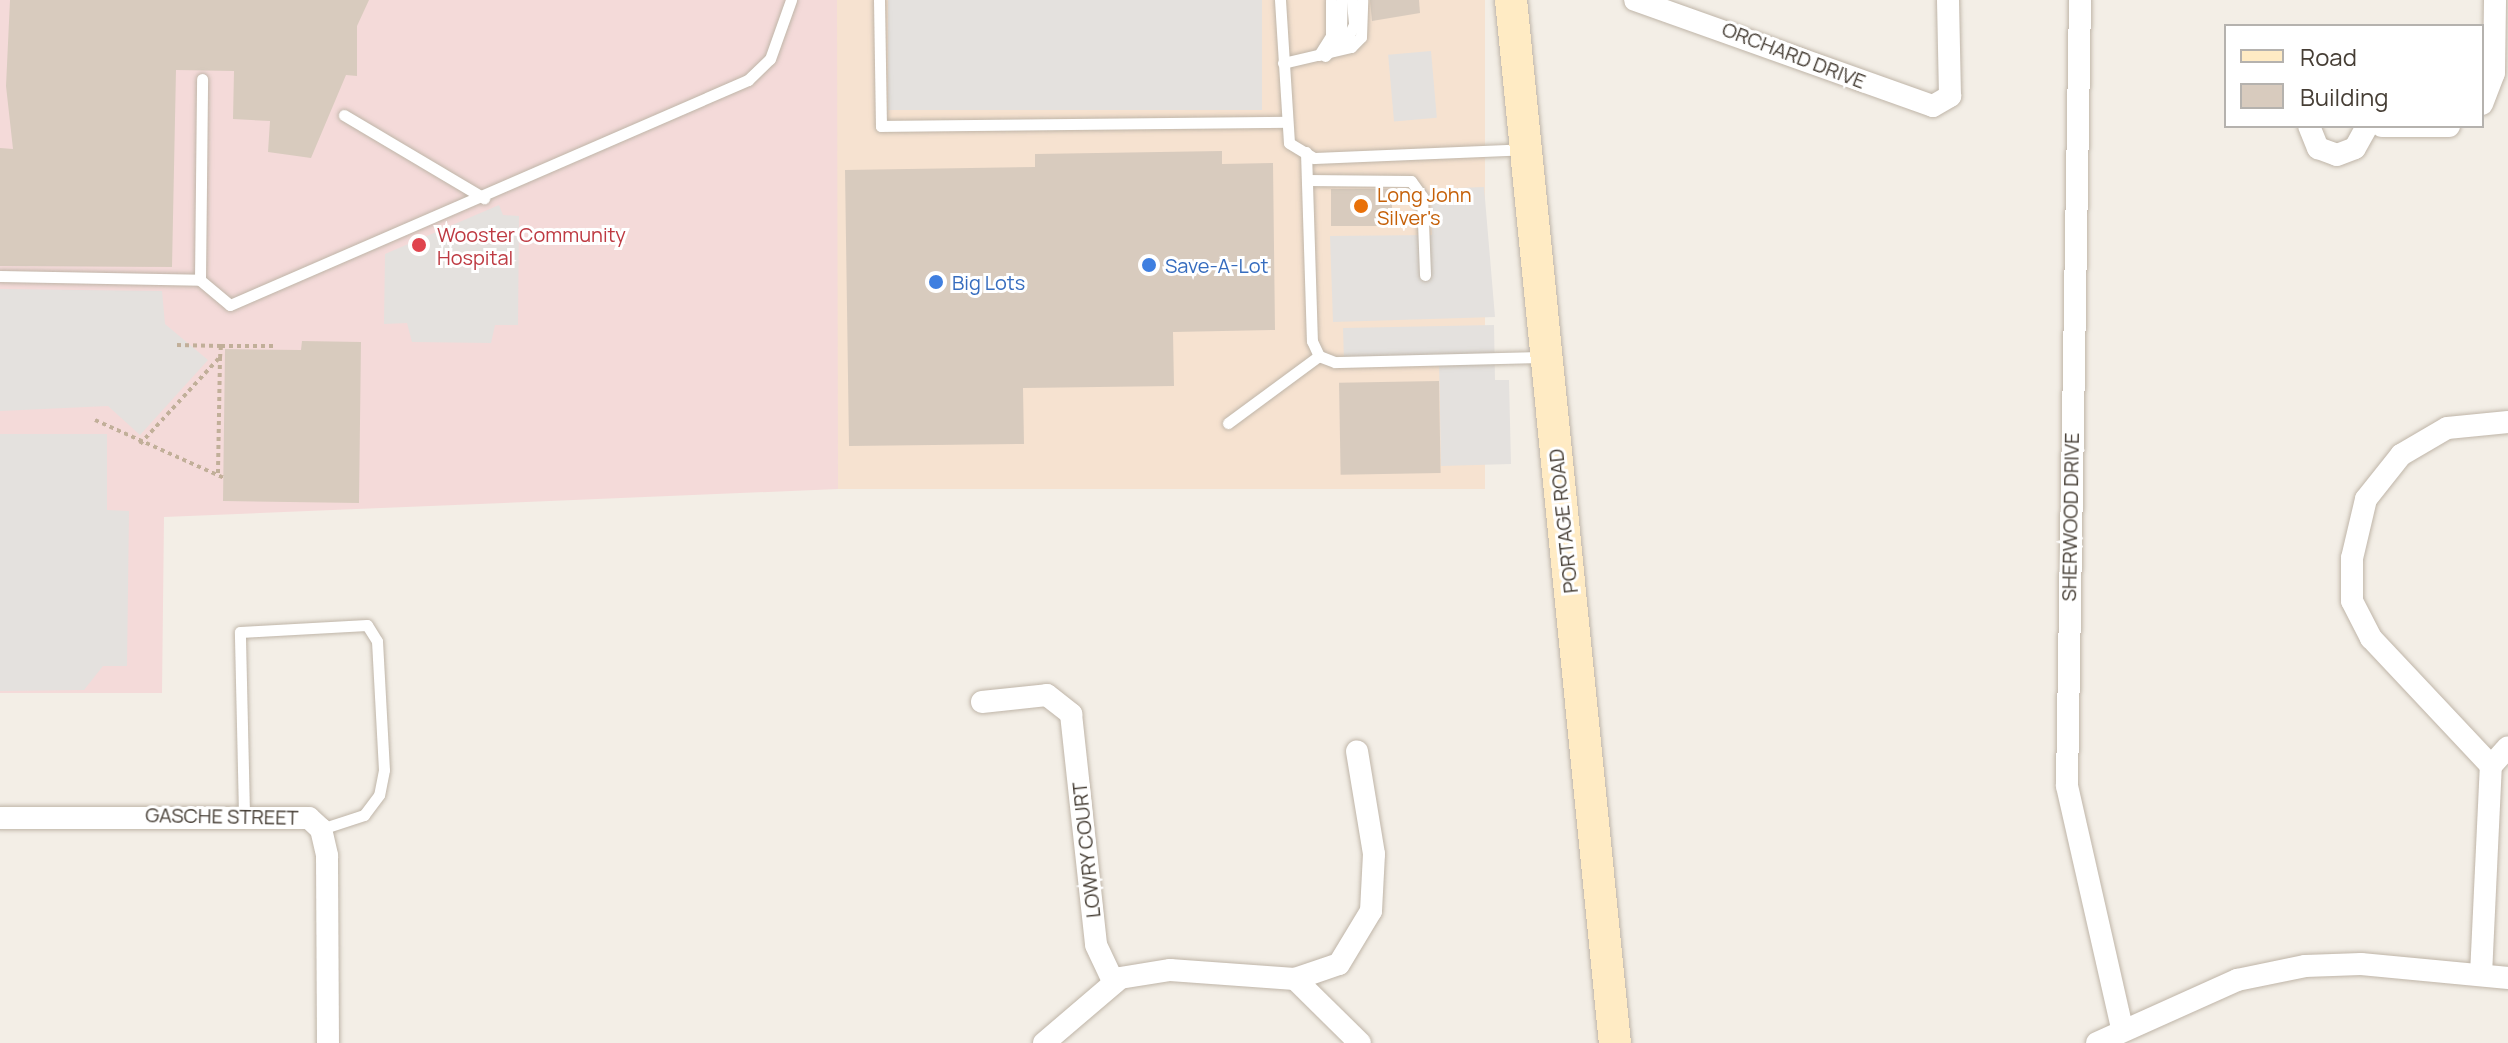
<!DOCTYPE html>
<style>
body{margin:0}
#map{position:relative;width:2508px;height:1043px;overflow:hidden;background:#f3eee6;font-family:Manrope,sans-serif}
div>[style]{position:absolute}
.commercial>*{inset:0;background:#f6e2d0;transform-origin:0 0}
.medical>*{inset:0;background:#f4dad9}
.parking>*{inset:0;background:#e4e1de;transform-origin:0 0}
.building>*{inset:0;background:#d8cbbe;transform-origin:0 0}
.path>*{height:4px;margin-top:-2px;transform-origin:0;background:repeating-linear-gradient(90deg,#c1af99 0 4px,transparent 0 8px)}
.roads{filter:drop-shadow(0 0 2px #bfb5a8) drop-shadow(0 0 2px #bfb5a8)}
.lane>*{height:11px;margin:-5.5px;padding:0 5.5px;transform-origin:5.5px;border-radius:5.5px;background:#fff}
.street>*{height:22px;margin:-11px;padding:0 11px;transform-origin:11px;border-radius:11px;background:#fff}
.secondary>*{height:32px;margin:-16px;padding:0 16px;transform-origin:16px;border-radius:16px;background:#ffebc4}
.dots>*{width:22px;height:22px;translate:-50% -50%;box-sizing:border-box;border:4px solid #fff;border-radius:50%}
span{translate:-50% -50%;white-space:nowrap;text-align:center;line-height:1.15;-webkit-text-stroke:6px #fff;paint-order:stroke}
.street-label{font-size:20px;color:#463e35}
.food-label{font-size:20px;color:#c56008}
.left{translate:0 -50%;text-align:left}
.health-label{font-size:20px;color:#be3a42}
.shop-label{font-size:20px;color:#366cbe}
.legend{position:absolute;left:2224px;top:24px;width:260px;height:104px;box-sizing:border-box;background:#fff;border:2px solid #b5b2ae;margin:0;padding:10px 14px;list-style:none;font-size:24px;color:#463e35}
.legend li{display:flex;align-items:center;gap:16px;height:40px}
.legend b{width:40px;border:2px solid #b5b2ae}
</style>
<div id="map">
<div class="commercial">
<div style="left:837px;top:0;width:648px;height:489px"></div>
</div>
<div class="medical">
<div style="clip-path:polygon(0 0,837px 0,838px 489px,164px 517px,162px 693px,0 693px)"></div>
</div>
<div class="parking">
<div style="left:888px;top:0;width:374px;height:110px"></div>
<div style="left:1431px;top:51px;width:67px;height:43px;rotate:85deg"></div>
<div style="clip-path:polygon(1484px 187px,1495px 317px,1333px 322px,1330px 236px,1432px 235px,1431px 189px)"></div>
<div style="clip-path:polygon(499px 205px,503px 215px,519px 216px,518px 325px,495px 325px,491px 343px,412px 342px,407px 323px,384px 324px,385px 254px)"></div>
<div style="clip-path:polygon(0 289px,162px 291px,165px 324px,208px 360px,140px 435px,108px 406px,0 411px)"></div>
<div style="clip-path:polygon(1494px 325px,1495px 380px,1509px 380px,1511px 464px,1441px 466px,1439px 360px,1344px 362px,1343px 328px)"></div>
<div style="clip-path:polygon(0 434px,107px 434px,107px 510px,129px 511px,127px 666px,103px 666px,84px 690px,0 691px)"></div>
</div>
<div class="building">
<div style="clip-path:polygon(10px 0,369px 0,357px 26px,357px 76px,346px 75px,311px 158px,268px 152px,270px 121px,233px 119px,234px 71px,176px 70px,172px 267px,0 266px,0 148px,13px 149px,6px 86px)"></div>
<div style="clip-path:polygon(1370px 0,1419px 0,1420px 13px,1372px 21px)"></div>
<div style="clip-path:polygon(1222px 151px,1222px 164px,1273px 163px,1275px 330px,1173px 332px,1174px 386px,1023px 388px,1024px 444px,849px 446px,845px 170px,1035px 167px,1035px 154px)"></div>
<div style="left:1331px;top:189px;width:61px;height:37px"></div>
<div style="clip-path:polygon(302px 341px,361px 342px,359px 503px,223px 501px,225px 349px,301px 350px)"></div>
<div style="left:1439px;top:381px;width:92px;height:100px;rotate:89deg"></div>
</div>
<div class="path">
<div style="left:177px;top:345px;width:44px;rotate:1.3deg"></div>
<div style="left:221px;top:346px;width:11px;rotate:95deg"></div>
<div style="left:221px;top:346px;width:53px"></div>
<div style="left:95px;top:420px;width:141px;rotate:24.2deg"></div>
<div style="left:140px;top:444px;width:118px;rotate:-47.4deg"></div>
<div style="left:220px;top:357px;width:118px;rotate:91deg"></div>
</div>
<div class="roads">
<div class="lane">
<div style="left:879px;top:0;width:126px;rotate:89.1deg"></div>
<div style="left:881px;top:126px;width:405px;rotate:-0.6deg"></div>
<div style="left:1280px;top:0;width:143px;rotate:86.4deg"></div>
<div style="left:1289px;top:143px;width:29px;rotate:31deg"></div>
<div style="left:1314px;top:158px;width:211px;rotate:-2.4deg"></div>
<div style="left:1343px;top:48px;width:26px;rotate:-65deg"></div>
<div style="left:1354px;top:24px;width:24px;rotate:-95deg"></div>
<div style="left:1319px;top:55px;width:22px;rotate:-58deg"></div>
<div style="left:1331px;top:36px;width:36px;rotate:-90deg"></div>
<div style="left:1325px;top:56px;width:23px;rotate:-47deg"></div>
<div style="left:1341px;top:39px;width:39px;rotate:-89deg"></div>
<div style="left:1283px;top:63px;width:70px;rotate:-13.2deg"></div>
<div style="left:1351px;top:47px;width:14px;rotate:-45deg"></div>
<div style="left:1361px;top:37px;width:37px;rotate:-88deg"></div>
<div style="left:344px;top:115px;width:163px;rotate:30.7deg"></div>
<div style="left:1306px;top:152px;width:189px;rotate:88.2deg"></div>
<div style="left:1312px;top:341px;width:17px;rotate:65deg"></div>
<div style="left:1319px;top:356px;width:17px;rotate:21deg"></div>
<div style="left:1335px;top:362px;width:210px;rotate:-1.4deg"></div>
<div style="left:1307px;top:180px;width:104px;rotate:0.6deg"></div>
<div style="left:1411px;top:181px;width:19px;rotate:54deg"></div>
<div style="left:1422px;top:196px;width:79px;rotate:87.8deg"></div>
<div style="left:0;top:276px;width:200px;rotate:1.1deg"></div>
<div style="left:200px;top:280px;width:39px;rotate:40deg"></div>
<div style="left:230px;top:305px;width:565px;rotate:-23.48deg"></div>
<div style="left:748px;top:80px;width:30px;rotate:-44deg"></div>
<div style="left:770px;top:59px;width:63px;rotate:-70.4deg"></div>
<div style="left:200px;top:280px;width:201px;rotate:-89.4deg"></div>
<div style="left:1228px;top:423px;width:113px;rotate:-36.4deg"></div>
<div style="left:244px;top:814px;width:182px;rotate:-91.3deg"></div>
<div style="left:240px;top:632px;width:127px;rotate:-3.2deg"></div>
<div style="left:367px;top:625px;width:19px;rotate:58deg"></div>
<div style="left:377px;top:641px;width:129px;rotate:86.9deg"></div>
<div style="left:384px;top:770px;width:25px;rotate:101deg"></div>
<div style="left:379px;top:795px;width:25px;rotate:127deg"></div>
<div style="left:364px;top:815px;width:45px;rotate:162deg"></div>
</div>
<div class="street">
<div style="left:1635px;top:0;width:316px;rotate:19.6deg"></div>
<div style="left:1933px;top:106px;width:20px;rotate:-30deg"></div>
<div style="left:1950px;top:96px;width:96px;rotate:-91.2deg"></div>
<div style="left:2080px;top:0;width:786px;rotate:90.95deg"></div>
<div style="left:2067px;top:786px;width:248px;rotate:77.2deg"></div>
<div style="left:2482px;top:104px;width:33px;rotate:-69deg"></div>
<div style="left:2494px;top:73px;width:73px;rotate:-89.2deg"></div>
<div style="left:2309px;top:126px;width:24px;rotate:68deg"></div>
<div style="left:2318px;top:148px;width:20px;rotate:20deg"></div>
<div style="left:2337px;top:155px;width:19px;rotate:-21deg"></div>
<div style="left:2355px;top:148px;width:25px;rotate:-61deg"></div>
<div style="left:2382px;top:126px;width:67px"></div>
<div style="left:2508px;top:422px;width:61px;rotate:174.4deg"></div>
<div style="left:2447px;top:428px;width:53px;rotate:149.6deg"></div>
<div style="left:2401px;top:455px;width:56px;rotate:128.5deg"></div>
<div style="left:2366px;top:499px;width:61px;rotate:103.3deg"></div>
<div style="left:2352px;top:558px;width:43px;rotate:90deg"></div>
<div style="left:2352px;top:601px;width:42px;rotate:62.8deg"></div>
<div style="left:2371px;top:638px;width:175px;rotate:46.8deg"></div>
<div style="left:2491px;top:766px;width:25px;rotate:-48deg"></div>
<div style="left:982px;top:702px;width:65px;rotate:-6.1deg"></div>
<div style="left:1047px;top:695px;width:31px;rotate:38deg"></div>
<div style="left:1071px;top:714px;width:232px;rotate:83.8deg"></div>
<div style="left:1096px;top:945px;width:42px;rotate:64.7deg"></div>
<div style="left:0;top:818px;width:309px"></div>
<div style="left:309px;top:818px;width:16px;rotate:43deg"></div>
<div style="left:321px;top:829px;width:28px;rotate:77deg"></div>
<div style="left:327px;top:856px;width:187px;rotate:89.7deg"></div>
<div style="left:2481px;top:975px;width:209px;rotate:-87.3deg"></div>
<div style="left:1295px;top:979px;width:46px;rotate:-18.8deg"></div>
<div style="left:1339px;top:964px;width:62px;rotate:-58.9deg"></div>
<div style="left:1371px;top:911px;width:57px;rotate:-87deg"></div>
<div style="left:1374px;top:854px;width:104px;rotate:-99.4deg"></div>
<div style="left:1044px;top:1043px;width:100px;rotate:-40.5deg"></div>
<div style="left:1120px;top:978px;width:51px;rotate:-9.1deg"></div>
<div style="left:1170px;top:970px;width:125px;rotate:4.1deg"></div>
<div style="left:1295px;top:979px;width:91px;rotate:44.6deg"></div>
<div style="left:2097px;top:1043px;width:154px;rotate:-24.2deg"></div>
<div style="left:2237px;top:980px;width:69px;rotate:-11.6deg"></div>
<div style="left:2305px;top:966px;width:56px;rotate:-2deg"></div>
<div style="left:2361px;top:964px;width:148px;rotate:5.4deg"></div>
</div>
<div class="secondary">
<div style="left:1511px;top:0;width:1048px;rotate:84.31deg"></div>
</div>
</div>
<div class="dots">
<div style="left:1361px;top:206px;background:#e8710a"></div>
<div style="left:419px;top:245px;background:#e0444e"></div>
<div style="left:1149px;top:265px;background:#3f7fe0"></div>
<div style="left:936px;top:282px;background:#3f7fe0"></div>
</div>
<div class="street-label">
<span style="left:1794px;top:55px;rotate:21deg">ORCHARD DRIVE</span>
<span style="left:2070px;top:517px;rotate:-89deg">SHERWOOD DRIVE</span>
<span style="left:1563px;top:521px;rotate:-96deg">PORTAGE ROAD</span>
<span style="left:222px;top:816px;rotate:1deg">GASCHE STREET</span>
<span style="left:1086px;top:850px;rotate:-96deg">LOWRY COURT</span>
</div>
<div class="food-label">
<span class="left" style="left:1377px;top:206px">Long John<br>Silver's</span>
</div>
<div class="health-label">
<span class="left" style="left:437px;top:246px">Wooster Community<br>Hospital</span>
</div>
<div class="shop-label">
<span class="left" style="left:1165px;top:265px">Save-A-Lot</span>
<span class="left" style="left:952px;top:282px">Big Lots</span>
</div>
<ul class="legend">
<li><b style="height:10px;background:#ffebc4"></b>Road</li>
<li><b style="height:22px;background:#d8cbbe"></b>Building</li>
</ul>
</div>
